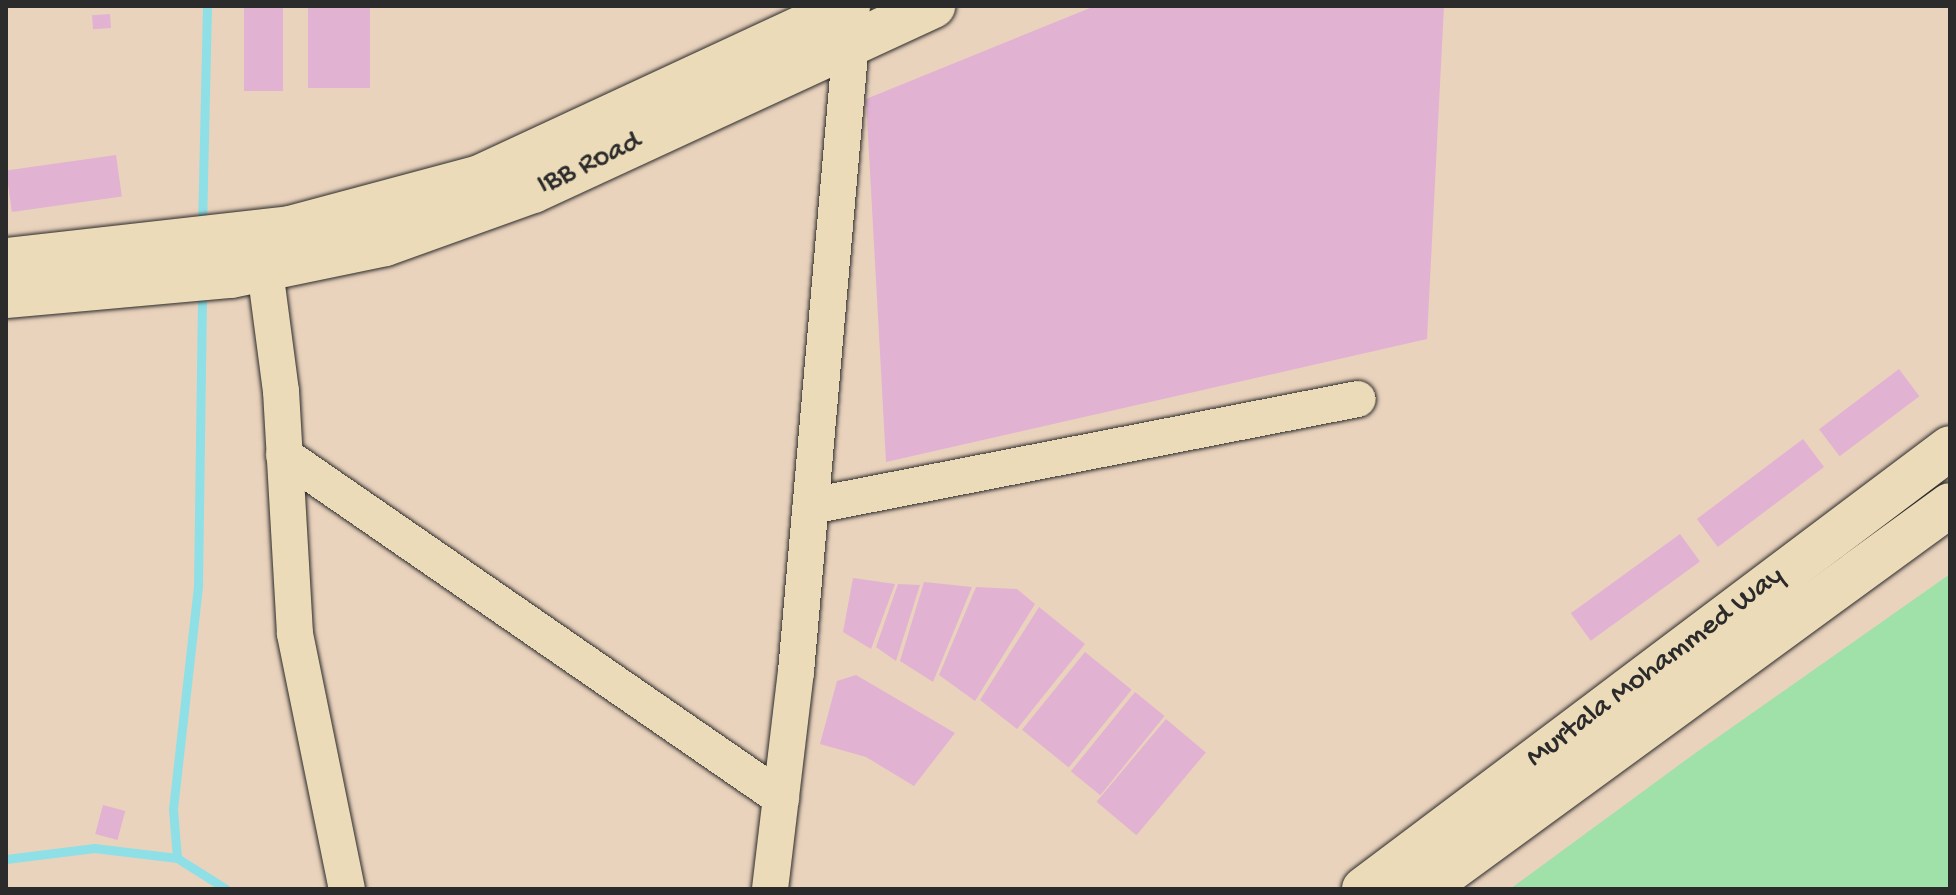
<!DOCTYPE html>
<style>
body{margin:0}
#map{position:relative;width:1956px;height:895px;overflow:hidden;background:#ead3bd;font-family:"Gochi Hand",sans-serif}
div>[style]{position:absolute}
.green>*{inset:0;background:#a0e0a9}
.stream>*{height:9px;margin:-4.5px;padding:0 4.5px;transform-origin:4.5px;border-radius:4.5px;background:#8ee0e6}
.building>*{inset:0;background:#e2b2d2;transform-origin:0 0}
.roads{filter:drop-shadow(0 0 2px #2b2b2b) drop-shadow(0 0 2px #2b2b2b)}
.minor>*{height:36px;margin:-18px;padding:0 18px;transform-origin:18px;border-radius:18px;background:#ecdbb8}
.major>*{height:44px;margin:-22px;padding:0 22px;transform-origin:22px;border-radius:22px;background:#ecdbb8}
span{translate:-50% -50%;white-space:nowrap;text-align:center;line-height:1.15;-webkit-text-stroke:6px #ecdbb8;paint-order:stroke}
.street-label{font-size:30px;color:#2b2b2b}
.frame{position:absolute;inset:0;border:8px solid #2b2b2b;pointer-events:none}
</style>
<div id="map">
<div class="green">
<div style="clip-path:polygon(1950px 574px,1950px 889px,1510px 889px,1694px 754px)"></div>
</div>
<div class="stream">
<div style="left:202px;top:227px;width:221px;rotate:-88.7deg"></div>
<div style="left:177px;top:858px;width:49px;rotate:-94.7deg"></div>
<div style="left:173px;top:809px;width:225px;rotate:-83.6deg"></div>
<div style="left:198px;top:585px;width:296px;rotate:-89.2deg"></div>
<div style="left:6px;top:859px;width:89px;rotate:-7.1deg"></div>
<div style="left:94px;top:848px;width:84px;rotate:6.9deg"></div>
<div style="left:177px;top:858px;width:58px;rotate:32.3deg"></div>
</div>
<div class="building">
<div style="left:244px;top:6px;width:39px;height:85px"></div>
<div style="left:308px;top:6px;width:62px;height:82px"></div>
<div style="clip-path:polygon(1095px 6px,1444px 6px,1427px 339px,886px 462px,866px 99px)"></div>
<div style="left:110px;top:14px;width:14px;height:18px;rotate:86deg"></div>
<div style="left:116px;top:155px;width:42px;height:111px;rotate:82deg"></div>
<div style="left:1899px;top:369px;width:34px;height:100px;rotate:53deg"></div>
<div style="left:1803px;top:439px;width:35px;height:133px;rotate:53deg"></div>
<div style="left:1680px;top:534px;width:34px;height:135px;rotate:54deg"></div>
<div style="clip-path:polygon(853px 578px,895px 584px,871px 649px,843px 632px)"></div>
<div style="clip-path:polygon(924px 582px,972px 587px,933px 682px,900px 661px)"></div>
<div style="clip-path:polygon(898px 584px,920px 585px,896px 661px,876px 647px)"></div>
<div style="clip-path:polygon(976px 587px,1017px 589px,1035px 604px,975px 701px,939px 675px)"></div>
<div style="clip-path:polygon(1039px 607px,1085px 644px,1017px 729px,980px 700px)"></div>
<div style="left:1085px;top:652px;width:60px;height:100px;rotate:39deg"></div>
<div style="clip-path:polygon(856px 675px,955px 733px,914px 786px,866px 757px,820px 744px,837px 681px)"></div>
<div style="left:1135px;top:692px;width:38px;height:102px;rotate:39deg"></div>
<div style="left:1166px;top:719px;width:52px;height:108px;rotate:40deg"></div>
<div style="left:103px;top:805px;width:23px;height:30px;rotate:15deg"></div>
</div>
<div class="roads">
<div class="minor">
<div style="left:265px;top:270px;width:122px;rotate:82.5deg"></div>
<div style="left:281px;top:391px;width:243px;rotate:86.7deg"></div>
<div style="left:295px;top:634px;width:260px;rotate:78.5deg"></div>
<div style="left:284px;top:455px;width:604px;rotate:34.61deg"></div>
<div style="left:811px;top:506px;width:557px;rotate:-11.07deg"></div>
<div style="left:770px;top:889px;width:219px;rotate:-83.2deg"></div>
<div style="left:796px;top:672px;width:655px;rotate:-85.01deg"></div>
</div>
<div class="major">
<div style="left:6px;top:260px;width:286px;rotate:-6.4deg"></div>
<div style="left:290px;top:228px;width:197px;rotate:-15deg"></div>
<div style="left:480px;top:177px;width:406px;rotate:-24.9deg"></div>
<div style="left:6px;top:296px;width:226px;rotate:-5.1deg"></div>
<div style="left:231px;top:276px;width:157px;rotate:-11.7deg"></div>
<div style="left:385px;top:244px;width:157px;rotate:-19.7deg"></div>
<div style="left:533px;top:191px;width:441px;rotate:-24.8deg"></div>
<div style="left:1364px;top:889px;width:733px;rotate:-36.96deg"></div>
<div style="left:1424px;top:889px;width:651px;rotate:-36.13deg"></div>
</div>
</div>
<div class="street-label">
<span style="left:590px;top:165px;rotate:-25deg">IBB Road</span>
<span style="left:1656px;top:668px;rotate:-37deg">Murtala Mohammed Way</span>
</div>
<div class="frame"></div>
</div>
